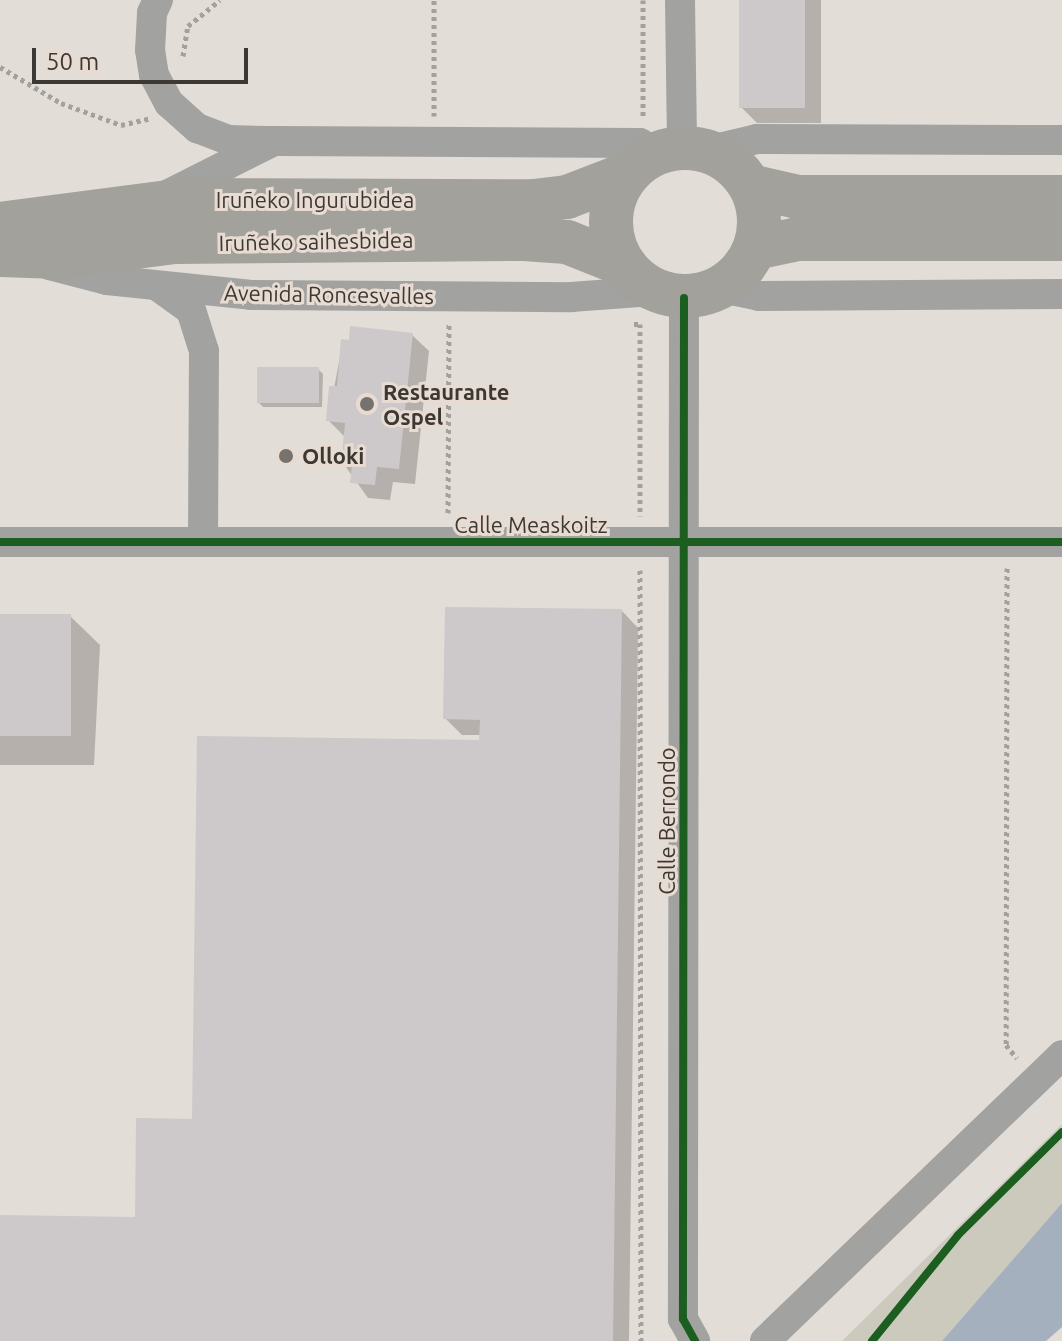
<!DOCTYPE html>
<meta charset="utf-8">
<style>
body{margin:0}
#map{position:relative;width:1062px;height:1341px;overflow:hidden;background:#e3ddd7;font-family:Ubuntu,sans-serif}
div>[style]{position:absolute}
.green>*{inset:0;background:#cccabd}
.water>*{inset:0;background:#a5b0bf}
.shadow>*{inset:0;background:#0003}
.building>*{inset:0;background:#cdc8ca;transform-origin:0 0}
.path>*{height:5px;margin-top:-2.5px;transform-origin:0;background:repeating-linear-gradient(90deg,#a3a19e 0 4px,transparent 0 8px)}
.street>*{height:30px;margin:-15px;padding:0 15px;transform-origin:15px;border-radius:15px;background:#a2a2a0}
.highway>*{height:44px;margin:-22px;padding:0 22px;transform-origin:22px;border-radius:22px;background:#a2a19c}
.highway>.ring{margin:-22px;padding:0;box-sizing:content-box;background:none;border:44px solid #a2a19c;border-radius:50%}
.cycleway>*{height:8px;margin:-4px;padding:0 4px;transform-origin:4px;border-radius:4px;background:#1b5e20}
.dots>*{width:22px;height:22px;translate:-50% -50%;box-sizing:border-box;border:4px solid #e8dcd2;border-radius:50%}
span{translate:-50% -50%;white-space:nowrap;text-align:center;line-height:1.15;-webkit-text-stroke:6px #e8dcd2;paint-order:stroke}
.street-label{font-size:22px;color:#3c3834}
.poi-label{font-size:22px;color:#3c3834;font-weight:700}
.left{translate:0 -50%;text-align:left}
.scale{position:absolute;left:32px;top:48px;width:216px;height:36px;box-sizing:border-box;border:4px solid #3c3834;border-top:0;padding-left:10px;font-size:24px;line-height:28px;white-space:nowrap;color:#3c3834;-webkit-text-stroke:6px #e8dcd2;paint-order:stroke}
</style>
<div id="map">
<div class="green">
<div style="clip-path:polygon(1062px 1124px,1062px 1203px,942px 1341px,842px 1341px)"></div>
</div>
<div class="water">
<div style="clip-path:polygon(1062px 1203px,1062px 1327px,1046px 1341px,942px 1341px)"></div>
</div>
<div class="shadow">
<div style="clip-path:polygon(741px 0,821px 0,821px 123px,757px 123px,741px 107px)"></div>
<div style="clip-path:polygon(412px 335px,429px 351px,415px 484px,393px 482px,390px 500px,368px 498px,343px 463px,345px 437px,328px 420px,343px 341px)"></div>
<div style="clip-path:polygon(318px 369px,323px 374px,322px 407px,263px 407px,258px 402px)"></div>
<div style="clip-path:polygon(622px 611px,638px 628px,629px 1341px,0 1341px,0 1217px,137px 1219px,194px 1121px,481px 742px,481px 735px,462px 735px,445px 718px)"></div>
<div style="clip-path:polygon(0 616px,70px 616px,100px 645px,94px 765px,0 765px)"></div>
</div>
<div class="building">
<div style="left:739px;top:0;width:66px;height:108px"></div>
<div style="clip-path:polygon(350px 326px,413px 333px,399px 469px,377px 467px,375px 485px,350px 483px,352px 465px,341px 464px,345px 423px,326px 421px,329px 386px,337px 386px,341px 339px,349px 340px)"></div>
<div style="left:257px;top:367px;width:62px;height:36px"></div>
<div style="clip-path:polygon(445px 607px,622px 609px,613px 1341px,0 1341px,0 1215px,135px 1217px,136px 1118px,192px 1119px,197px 736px,479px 740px,480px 720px,443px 719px)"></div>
<div style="left:0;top:614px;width:71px;height:122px"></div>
</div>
<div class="path">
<div style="left:643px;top:0;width:118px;rotate:90deg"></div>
<div style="left:183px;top:56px;width:30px;rotate:-81deg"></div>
<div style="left:188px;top:26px;width:41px;rotate:-39.1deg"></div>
<div style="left:0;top:67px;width:71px;rotate:30.5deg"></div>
<div style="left:61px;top:103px;width:64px;rotate:20.1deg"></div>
<div style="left:121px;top:125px;width:28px;rotate:-13deg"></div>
<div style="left:434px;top:116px;width:116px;rotate:-90deg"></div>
<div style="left:634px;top:324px;width:6px"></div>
<div style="left:640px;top:324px;width:192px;rotate:90deg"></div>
<div style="left:448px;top:513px;width:190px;rotate:-89.7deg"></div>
<div style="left:1007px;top:568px;width:477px;rotate:90.1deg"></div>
<div style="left:1006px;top:1045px;width:17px;rotate:50deg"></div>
<div style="left:640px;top:570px;width:771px;rotate:89.93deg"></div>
<div style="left:872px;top:1341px;width:136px;rotate:-50.9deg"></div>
<div style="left:958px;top:1235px;width:146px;rotate:-44.7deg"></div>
</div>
<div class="street">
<div style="left:158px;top:0;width:14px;rotate:115deg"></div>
<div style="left:152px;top:13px;width:37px;rotate:93deg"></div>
<div style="left:150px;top:50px;width:25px;rotate:81deg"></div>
<div style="left:154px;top:75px;width:32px;rotate:62deg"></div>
<div style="left:169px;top:103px;width:38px;rotate:42deg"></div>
<div style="left:197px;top:128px;width:33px;rotate:21deg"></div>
<div style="left:228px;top:140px;width:40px;rotate:1.4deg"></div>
<div style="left:680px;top:0;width:148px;rotate:89.2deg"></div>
<div style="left:706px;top:151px;width:52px;rotate:-13.2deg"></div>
<div style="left:757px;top:139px;width:305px;rotate:0.2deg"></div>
<div style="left:165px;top:196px;width:122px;rotate:-26.8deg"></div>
<div style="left:274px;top:141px;width:366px;rotate:0.3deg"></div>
<div style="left:640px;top:143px;width:18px;rotate:38deg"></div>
<div style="left:49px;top:265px;width:60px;rotate:14.5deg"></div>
<div style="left:107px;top:280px;width:145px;rotate:5.9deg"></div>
<div style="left:251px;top:295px;width:320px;rotate:0.4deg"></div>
<div style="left:571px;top:297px;width:82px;rotate:-4.2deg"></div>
<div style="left:159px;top:287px;width:39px;rotate:36deg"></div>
<div style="left:191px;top:310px;width:43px;rotate:72.4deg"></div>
<div style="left:204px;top:351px;width:191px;rotate:90.3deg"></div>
<div style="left:722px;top:288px;width:38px;rotate:12deg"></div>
<div style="left:759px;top:296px;width:303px;rotate:-0.4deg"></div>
<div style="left:684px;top:298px;width:1021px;rotate:90.06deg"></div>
<div style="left:683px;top:1319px;width:25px;rotate:61deg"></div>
<div style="left:0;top:542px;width:1062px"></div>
<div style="left:765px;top:1341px;width:412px;rotate:-43.9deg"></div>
</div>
<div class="highway">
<div class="ring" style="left:611px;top:148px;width:104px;height:104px"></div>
<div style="left:754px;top:187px;width:45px;rotate:12.8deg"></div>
<div style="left:798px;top:197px;width:264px"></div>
<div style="left:0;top:224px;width:187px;rotate:-7.4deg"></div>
<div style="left:185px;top:200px;width:349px;rotate:0.2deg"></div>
<div style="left:534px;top:201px;width:33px;rotate:-7deg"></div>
<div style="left:567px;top:197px;width:64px;rotate:-21deg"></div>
<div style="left:755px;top:248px;width:44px;rotate:-11.8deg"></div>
<div style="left:798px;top:239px;width:264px"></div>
<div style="left:0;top:255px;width:59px;rotate:1.9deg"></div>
<div style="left:59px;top:257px;width:117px;rotate:-7.4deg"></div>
<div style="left:175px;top:242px;width:349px;rotate:-0.5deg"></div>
<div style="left:524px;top:239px;width:43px;rotate:4deg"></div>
<div style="left:567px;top:242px;width:59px;rotate:21.8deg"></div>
</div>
<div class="cycleway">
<div style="left:684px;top:298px;width:1021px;rotate:90.06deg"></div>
<div style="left:683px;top:1319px;width:25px;rotate:61deg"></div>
<div style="left:0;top:542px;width:1062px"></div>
<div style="left:872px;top:1341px;width:136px;rotate:-50.9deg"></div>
<div style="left:958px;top:1235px;width:146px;rotate:-44.7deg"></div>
</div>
<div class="dots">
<div style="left:367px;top:404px;background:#76726d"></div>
<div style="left:286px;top:456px;background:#76726d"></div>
</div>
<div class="street-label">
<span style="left:315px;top:200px">Iruñeko Ingurubidea</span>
<span style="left:316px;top:241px;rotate:-1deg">Iruñeko saihesbidea</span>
<span style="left:329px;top:294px;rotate:1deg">Avenida Roncesvalles</span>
<span style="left:531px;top:525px">Calle Measkoitz</span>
<span style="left:667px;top:821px;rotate:-90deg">Calle Berrondo</span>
</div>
<div class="poi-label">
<span class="left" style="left:383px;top:404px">Restaurante<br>Ospel</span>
<span class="left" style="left:302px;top:456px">Olloki</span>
</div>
<div class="scale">50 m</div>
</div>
